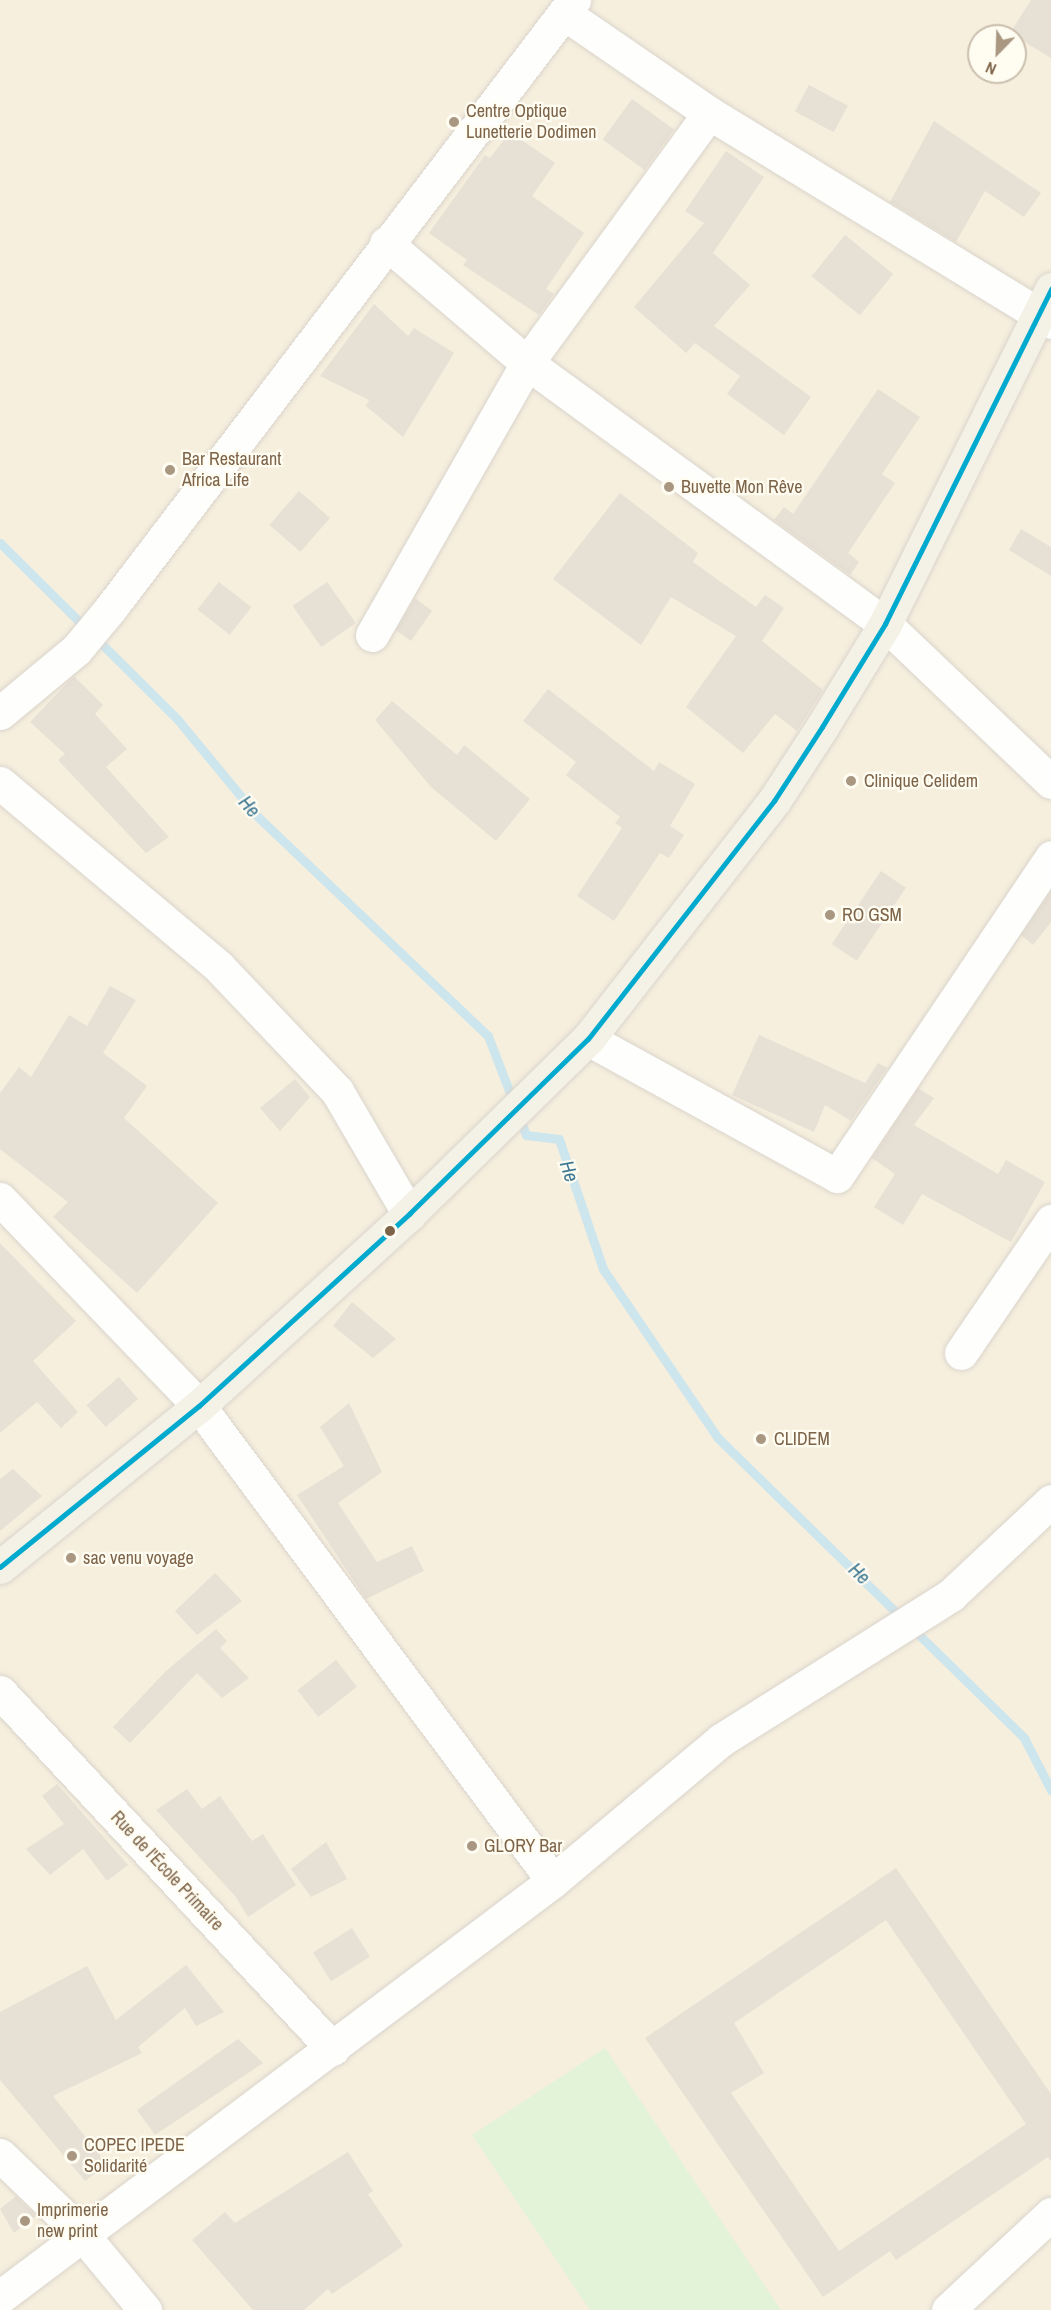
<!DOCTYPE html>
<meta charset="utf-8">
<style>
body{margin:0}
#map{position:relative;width:1051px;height:2310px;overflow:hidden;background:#faf7ee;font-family:"Archivo Narrow",sans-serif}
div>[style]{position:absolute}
.residential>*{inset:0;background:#f6efde}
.green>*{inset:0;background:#e3f3d7}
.stream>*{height:9px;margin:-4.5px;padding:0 4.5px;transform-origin:4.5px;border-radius:4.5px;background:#cde5ed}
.building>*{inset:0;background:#e7e0d5;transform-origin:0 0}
.roads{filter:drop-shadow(0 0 2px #dad4cc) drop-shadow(0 0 2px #dad4cc)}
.minor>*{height:33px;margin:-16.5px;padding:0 16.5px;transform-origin:16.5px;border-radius:16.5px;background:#fefefc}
.major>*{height:33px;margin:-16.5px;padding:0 16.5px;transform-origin:16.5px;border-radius:16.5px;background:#f4f1e6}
.bus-1>*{height:4.5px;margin:-2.25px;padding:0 2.25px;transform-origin:2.25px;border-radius:2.25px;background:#00a9ce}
.dots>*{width:16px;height:16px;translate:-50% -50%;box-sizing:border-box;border:3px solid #fffcf2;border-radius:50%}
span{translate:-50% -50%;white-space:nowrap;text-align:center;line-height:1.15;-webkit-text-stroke:4.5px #fffcf2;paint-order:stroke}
.poi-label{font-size:18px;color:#7d6348}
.left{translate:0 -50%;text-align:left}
.street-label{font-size:18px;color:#7d6348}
.water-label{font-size:20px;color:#3f7993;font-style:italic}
.north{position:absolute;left:967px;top:24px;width:60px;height:60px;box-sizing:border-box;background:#fffcf2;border:2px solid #cbbfae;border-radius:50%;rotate:203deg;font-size:16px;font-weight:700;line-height:24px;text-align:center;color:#7d6348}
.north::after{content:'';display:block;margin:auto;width:21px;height:27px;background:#a99782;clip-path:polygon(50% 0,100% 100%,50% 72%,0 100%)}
</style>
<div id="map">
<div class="residential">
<div style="clip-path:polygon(evenodd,0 0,1051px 0,1051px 2310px,0 2310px,0 0,979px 36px,1015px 36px,1015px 72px,979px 72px,979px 36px)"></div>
</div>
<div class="green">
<div style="clip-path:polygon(605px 2048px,781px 2310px,590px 2310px,472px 2135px)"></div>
</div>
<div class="stream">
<div style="left:0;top:543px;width:251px;rotate:44.8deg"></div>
<div style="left:178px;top:720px;width:124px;rotate:50.5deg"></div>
<div style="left:257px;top:816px;width:319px;rotate:43.6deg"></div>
<div style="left:488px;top:1036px;width:106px;rotate:69deg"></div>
<div style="left:526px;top:1135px;width:33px;rotate:7deg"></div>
<div style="left:559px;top:1139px;width:137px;rotate:71.3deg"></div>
<div style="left:603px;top:1269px;width:204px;rotate:55.8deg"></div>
<div style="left:718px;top:1438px;width:429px;rotate:44.4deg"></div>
<div style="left:1024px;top:1738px;width:59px;rotate:62.6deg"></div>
</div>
<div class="building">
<div style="clip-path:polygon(1031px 0,1051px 0,1051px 58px,1010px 33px)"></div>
<div style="left:809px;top:85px;width:44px;height:30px;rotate:28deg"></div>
<div style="left:632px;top:99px;width:52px;height:50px;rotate:36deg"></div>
<div style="clip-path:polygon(934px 121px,1041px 193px,1024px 217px,985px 191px,956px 242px,890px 202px)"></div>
<div style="clip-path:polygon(510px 132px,555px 163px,532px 196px,584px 233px,546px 289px,554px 294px,539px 315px,463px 265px,467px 260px,429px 233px,485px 155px,490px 158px)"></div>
<div style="clip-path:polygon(726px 151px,764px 177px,713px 253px,750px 285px,714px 326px,811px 397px,784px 435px,727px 394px,740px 376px,695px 343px,686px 353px,634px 307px,704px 223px,685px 211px)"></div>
<div style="left:845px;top:235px;width:62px;height:53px;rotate:39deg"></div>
<div style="clip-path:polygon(374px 304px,408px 336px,414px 328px,454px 353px,403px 437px,366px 406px,369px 400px,320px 376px)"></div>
<div style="clip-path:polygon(878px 389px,920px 417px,882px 474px,895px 483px,848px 553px,859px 562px,850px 575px,774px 520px,784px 507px,793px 514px)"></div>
<div style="left:299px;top:491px;width:41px;height:45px;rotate:41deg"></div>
<div style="clip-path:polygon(620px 493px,698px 553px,693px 562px,756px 607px,765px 595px,784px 608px,762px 641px,823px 690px,797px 731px,775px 714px,743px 753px,686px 707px,736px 636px,671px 597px,641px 645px,553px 579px)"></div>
<div style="clip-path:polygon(1021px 529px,1051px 547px,1051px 576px,1009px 550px)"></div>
<div style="left:219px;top:582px;width:41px;height:35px;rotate:38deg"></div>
<div style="left:327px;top:582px;width:50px;height:42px;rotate:55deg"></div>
<div style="clip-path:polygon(415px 598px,432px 611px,411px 641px,396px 630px)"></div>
<div style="clip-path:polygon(74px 676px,103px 705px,95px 714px,127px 749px,106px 767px,169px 837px,146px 853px,58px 760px,65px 754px,30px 722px)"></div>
<div style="clip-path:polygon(548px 689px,654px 771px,659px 762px,695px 784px,670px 826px,684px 835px,669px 858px,660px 853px,614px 921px,577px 896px,622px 828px,615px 823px,620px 817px,566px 775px,576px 762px,523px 721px)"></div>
<div style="clip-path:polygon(392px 701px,457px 755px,464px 745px,530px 799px,496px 841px,431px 787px,375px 720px)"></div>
<div style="left:881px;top:871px;width:30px;height:88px;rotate:34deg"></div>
<div style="clip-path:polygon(1051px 891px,1051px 922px,1033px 945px,1021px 935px)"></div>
<div style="clip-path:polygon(110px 986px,136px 1000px,103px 1053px,147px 1086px,124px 1118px,218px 1203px,137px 1293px,53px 1217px,68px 1202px,0 1149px,0 1093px,19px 1067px,31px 1077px,69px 1015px,87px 1026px)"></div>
<div style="clip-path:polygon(759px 1035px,865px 1083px,878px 1063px,887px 1068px,851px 1121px,825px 1105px,814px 1132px,732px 1095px)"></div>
<div style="clip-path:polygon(295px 1079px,310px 1097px,280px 1131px,260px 1108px)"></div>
<div style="clip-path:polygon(918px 1088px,934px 1098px,914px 1125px,998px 1174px,1006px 1160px,1045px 1182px,1011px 1242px,922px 1194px,903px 1225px,874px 1207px,895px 1174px,872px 1158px)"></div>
<div style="clip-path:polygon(0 1243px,76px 1321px,33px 1361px,78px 1412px,61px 1428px,37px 1402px,0 1433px)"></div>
<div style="clip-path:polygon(352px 1302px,396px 1339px,373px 1358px,333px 1326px)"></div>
<div style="left:119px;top:1377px;width:29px;height:43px;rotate:49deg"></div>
<div style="clip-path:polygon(349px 1403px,382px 1472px,338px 1503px,377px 1562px,412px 1546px,424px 1571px,366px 1599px,297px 1495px,344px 1466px,320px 1427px)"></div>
<div style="clip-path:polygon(13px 1469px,42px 1496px,0 1531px,0 1479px)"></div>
<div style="clip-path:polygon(215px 1573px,242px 1601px,197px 1635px,175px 1611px)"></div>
<div style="clip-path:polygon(216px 1629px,227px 1641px,220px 1648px,249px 1678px,222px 1698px,197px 1673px,130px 1743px,113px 1727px,166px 1671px)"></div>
<div style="left:336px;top:1660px;width:34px;height:49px;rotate:52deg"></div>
<div style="clip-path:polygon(57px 1784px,128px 1865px,107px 1881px,83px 1849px,50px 1875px,26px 1849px,64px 1824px,42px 1796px)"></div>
<div style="clip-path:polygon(187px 1789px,202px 1809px,220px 1796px,252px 1841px,263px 1834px,296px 1885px,248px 1917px,236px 1897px,156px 1810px)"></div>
<div style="clip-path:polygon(326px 1842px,347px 1879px,311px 1897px,291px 1869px)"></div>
<div style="clip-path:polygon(evenodd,896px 1868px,1051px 2094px,1051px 2161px,1048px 2157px,896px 2260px,890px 2251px,823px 2297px,645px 2038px,896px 1868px,886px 1920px,1026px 2124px,839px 2251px,731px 2093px,764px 2073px,734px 2023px,886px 1920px)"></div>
<div style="left:352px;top:1928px;width:34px;height:46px;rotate:58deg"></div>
<div style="clip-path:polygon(186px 1965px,224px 2012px,196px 2026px,185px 2008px,138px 2047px,142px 2053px,53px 2096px,107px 2164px,85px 2181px,0 2080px,0 2012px,87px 1966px,116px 2020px)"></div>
<div style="clip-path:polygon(238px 2039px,263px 2063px,155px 2135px,137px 2110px)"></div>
<div style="clip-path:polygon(348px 2152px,373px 2191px,368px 2194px,403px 2246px,332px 2294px,328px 2289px,304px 2310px,253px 2310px,192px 2240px,225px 2212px,235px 2223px)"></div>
<div style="clip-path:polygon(16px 2196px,36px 2216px,14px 2233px,0 2209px)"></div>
</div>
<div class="roads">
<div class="minor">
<div style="left:565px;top:14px;width:175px;rotate:34.5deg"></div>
<div style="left:709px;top:113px;width:401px;rotate:31.4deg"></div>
<div style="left:386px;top:243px;width:185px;rotate:40.4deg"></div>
<div style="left:527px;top:363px;width:443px;rotate:36.1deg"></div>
<div style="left:885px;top:624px;width:229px;rotate:43.6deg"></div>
<div style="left:372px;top:635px;width:313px;rotate:-60.3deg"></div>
<div style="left:527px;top:363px;width:309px;rotate:-53.9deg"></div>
<div style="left:0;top:713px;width:99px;rotate:-39.7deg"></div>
<div style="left:76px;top:650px;width:53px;rotate:-50.3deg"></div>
<div style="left:110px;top:609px;width:766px;rotate:-52.7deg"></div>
<div style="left:0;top:783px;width:286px;rotate:40deg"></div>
<div style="left:219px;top:967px;width:171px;rotate:46.4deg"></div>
<div style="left:337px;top:1091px;width:143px;rotate:59.7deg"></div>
<div style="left:588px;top:1039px;width:284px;rotate:28.8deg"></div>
<div style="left:837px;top:1176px;width:384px;rotate:-56.1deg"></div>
<div style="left:0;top:1199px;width:287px;rotate:46.1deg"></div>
<div style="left:199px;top:1406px;width:592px;rotate:53.3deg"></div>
<div style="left:961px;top:1353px;width:160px;rotate:-55.7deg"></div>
<div style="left:0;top:1692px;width:488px;rotate:47deg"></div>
<div style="left:0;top:2155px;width:114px;rotate:43.9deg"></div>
<div style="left:82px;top:2234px;width:99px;rotate:50.3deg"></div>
<div style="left:0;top:2297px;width:692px;rotate:-36.95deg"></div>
<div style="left:553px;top:1881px;width:219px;rotate:-40deg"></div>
<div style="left:721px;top:1740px;width:272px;rotate:-32.2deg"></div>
<div style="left:951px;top:1595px;width:137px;rotate:-43.2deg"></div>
<div style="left:948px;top:2310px;width:141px;rotate:-43deg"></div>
</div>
<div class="major">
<div style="left:0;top:1567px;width:256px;rotate:-39deg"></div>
<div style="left:199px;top:1406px;width:285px;rotate:-42.4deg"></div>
<div style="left:409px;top:1214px;width:250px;rotate:-44.4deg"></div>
<div style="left:588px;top:1039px;width:302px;rotate:-52deg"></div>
<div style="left:774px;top:801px;width:88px;rotate:-57deg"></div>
<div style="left:822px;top:727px;width:121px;rotate:-58.5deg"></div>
<div style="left:885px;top:624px;width:374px;rotate:-63.6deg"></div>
</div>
</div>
<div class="bus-1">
<div style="left:0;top:1567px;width:256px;rotate:-39deg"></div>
<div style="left:199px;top:1406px;width:285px;rotate:-42.4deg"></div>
<div style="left:409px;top:1214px;width:250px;rotate:-44.4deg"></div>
<div style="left:588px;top:1039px;width:302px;rotate:-52deg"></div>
<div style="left:774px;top:801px;width:88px;rotate:-57deg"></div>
<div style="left:822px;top:727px;width:121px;rotate:-58.5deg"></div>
<div style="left:885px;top:624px;width:374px;rotate:-63.6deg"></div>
</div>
<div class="dots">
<div style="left:454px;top:122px;background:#a99782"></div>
<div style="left:170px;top:470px;background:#a99782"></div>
<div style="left:669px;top:487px;background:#a99782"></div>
<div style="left:851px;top:781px;background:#a99782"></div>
<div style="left:830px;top:915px;background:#a99782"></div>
<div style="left:390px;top:1231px;background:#7d6348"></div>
<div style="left:761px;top:1439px;background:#a99782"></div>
<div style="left:71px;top:1558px;background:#a99782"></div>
<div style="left:472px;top:1846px;background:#a99782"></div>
<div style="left:72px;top:2156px;background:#a99782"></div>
<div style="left:25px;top:2221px;background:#a99782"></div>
</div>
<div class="poi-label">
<span class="left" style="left:466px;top:122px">Centre Optique<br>Lunetterie Dodimen</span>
<span class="left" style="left:182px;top:470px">Bar Restaurant<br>Africa Life</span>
<span class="left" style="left:681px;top:487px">Buvette Mon Rêve</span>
<span class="left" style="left:864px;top:781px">Clinique Celidem</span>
<span class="left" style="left:842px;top:915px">RO GSM</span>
<span class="left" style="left:774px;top:1439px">CLIDEM</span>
<span class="left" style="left:83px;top:1558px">sac venu voyage</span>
<span class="left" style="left:484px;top:1846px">GLORY Bar</span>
<span class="left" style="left:84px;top:2156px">COPEC IPEDE<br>Solidarité</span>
<span class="left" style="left:37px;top:2221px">Imprimerie<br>new print</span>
</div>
<div class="street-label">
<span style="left:167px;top:1871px;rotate:47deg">Rue de l'École Primaire</span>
</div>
<div class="water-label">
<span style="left:250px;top:806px;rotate:49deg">He</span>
<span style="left:570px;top:1171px;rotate:71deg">He</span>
<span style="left:860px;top:1573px;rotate:44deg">He</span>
</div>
<div class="north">N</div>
</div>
